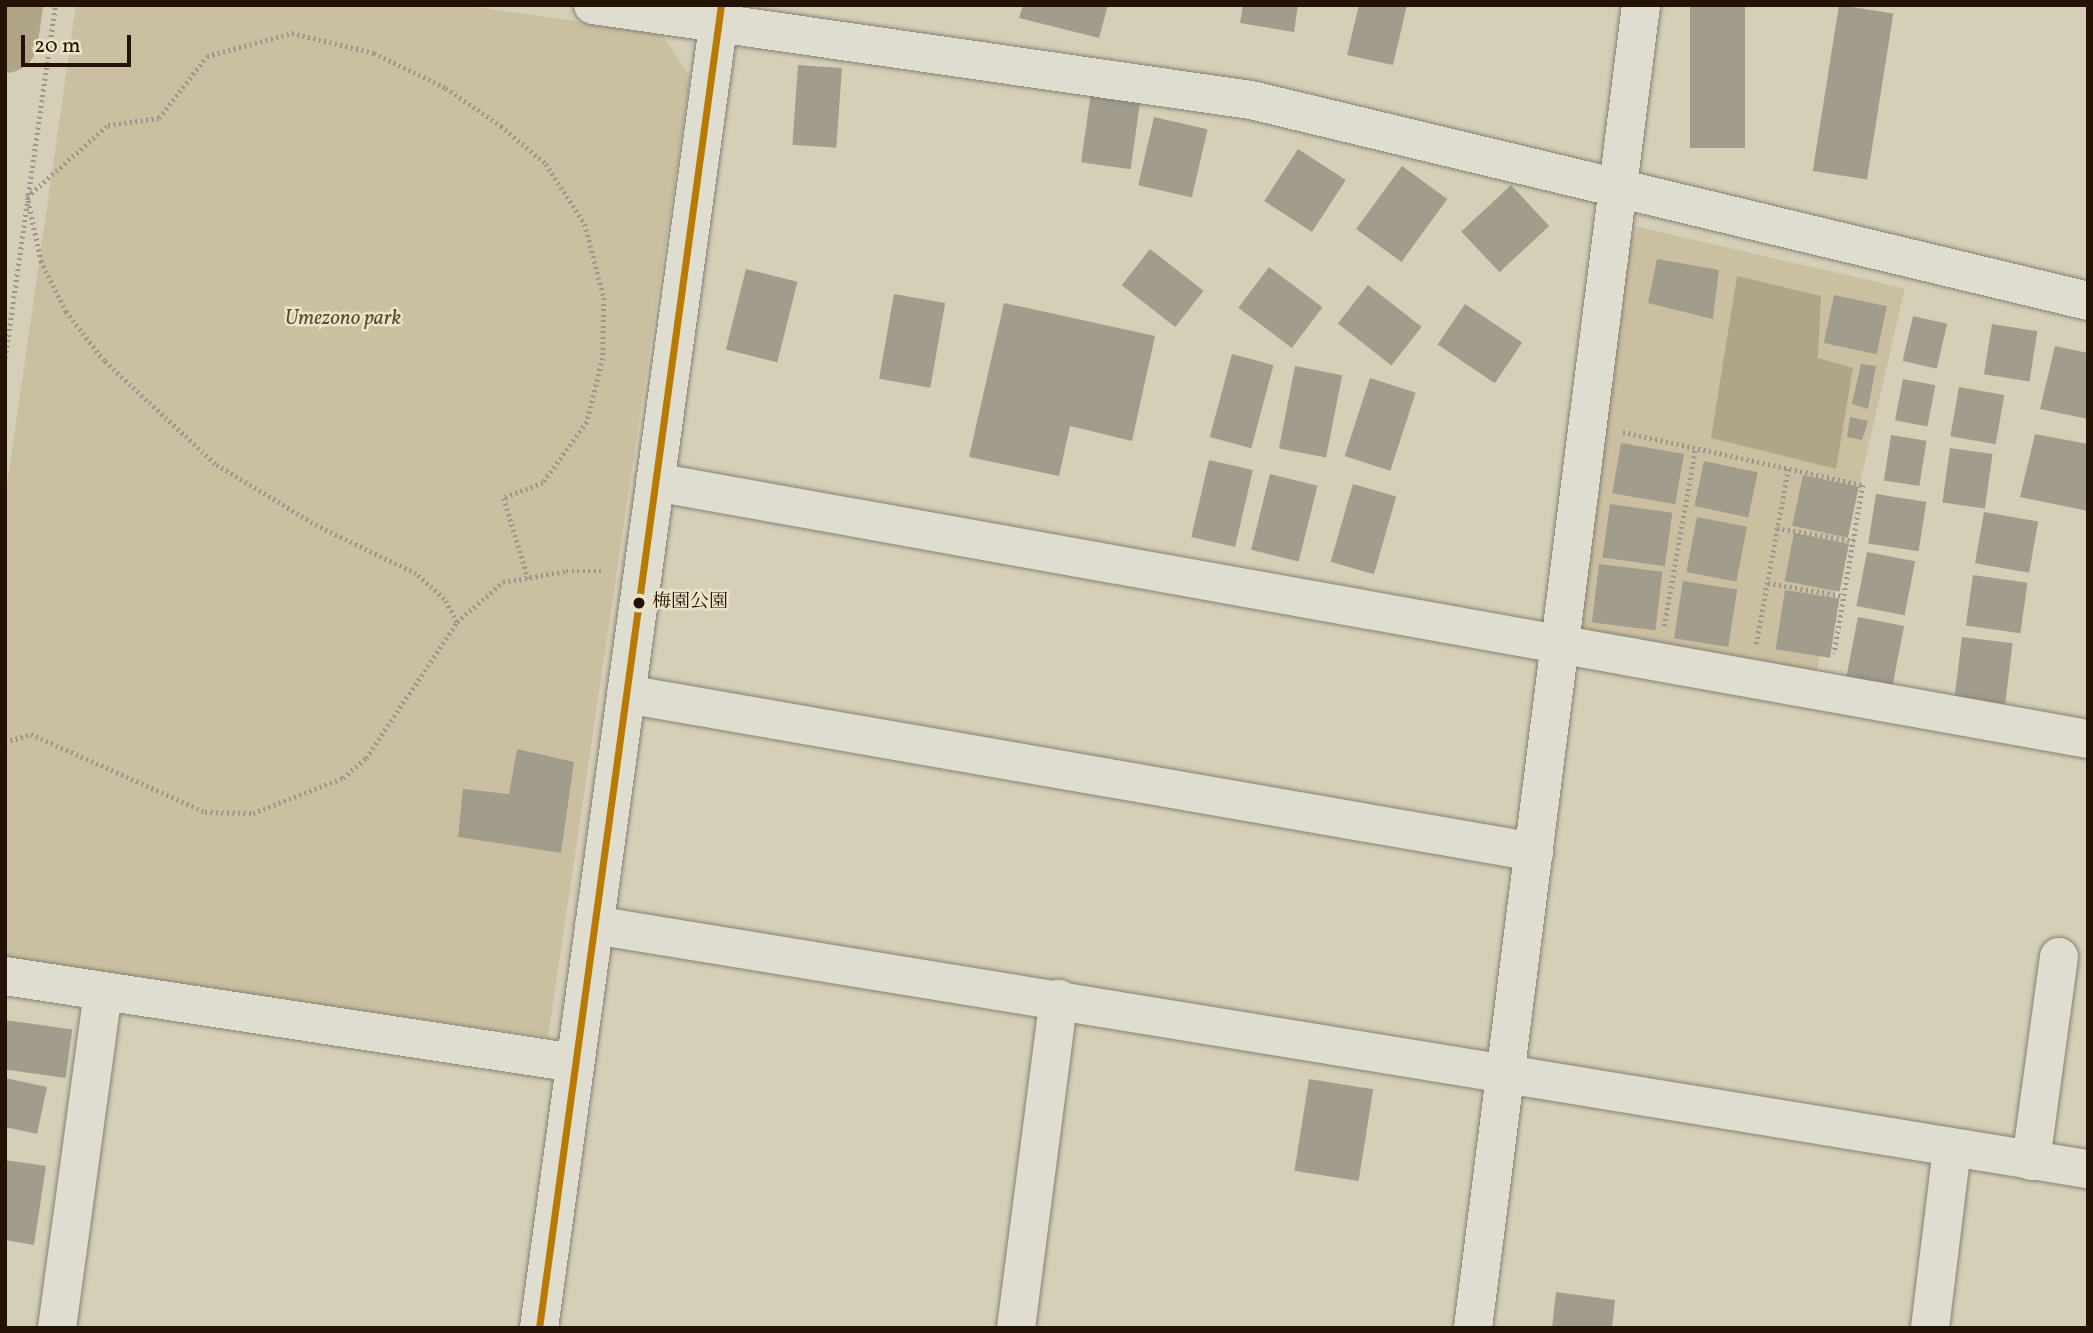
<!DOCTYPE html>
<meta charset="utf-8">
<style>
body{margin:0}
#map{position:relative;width:2093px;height:1333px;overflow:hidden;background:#d5cfb8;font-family:Vollkorn,"Noto Serif JP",serif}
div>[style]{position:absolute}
.green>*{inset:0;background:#cac0a1;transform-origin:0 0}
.water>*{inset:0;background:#b1a588}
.river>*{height:66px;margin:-33px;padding:0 33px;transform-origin:33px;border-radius:33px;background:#b1a588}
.building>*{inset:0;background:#a29c8d;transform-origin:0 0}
.path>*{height:4.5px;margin-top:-2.25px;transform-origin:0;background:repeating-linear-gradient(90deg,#9b978d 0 2px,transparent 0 5.5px)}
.roads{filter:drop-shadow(0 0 2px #878173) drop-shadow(0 0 2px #878173)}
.minor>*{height:38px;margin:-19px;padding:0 19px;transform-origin:19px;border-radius:19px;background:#dfdcd0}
.bus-1>*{height:7px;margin:-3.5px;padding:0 3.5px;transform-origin:3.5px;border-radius:3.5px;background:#b87a01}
.dots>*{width:19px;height:19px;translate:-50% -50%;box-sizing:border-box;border:4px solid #ece4c9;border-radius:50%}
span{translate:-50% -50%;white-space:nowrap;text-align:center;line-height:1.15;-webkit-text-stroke:5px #ece4c9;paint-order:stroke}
.bus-label{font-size:19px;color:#241204}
.left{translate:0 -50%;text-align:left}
.park-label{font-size:21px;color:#5b4b35;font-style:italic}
.frame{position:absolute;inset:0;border:7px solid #241204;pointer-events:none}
.scale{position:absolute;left:21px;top:35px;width:110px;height:32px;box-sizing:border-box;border:4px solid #241204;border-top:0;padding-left:9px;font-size:21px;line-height:24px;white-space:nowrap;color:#241204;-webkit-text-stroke:5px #ece4c9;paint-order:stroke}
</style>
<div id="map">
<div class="green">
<div style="clip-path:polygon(76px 5px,461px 5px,661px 33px,690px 77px,548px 1037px,5px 961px,5px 499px)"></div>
<div style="left:1634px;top:226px;width:278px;height:407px;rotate:13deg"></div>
</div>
<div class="water">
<div style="clip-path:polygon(1737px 276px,1821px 296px,1818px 358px,1853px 368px,1836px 469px,1711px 438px)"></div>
</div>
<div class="river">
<div style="left:5px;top:40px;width:35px;rotate:-82deg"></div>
</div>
<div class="building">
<div style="clip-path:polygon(1023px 5px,1108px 5px,1099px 38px,1019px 18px)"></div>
<div style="clip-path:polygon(1243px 5px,1298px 5px,1294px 32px,1240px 23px)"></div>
<div style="clip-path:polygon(1359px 5px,1407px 5px,1393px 65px,1347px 55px)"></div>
<div style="left:1690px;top:5px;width:55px;height:143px"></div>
<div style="left:1839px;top:5px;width:55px;height:168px;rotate:9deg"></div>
<div style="left:798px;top:65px;width:44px;height:80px;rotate:4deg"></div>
<div style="left:1091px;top:92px;width:50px;height:71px;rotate:8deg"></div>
<div style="left:1154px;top:117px;width:55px;height:70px;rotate:13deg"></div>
<div style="left:1298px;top:149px;width:57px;height:62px;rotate:33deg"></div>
<div style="left:1402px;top:166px;width:56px;height:78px;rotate:36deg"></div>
<div style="left:1511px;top:185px;width:56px;height:68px;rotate:47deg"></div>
<div style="left:1150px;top:249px;width:68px;height:46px;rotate:38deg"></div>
<div style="clip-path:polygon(1657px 259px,1719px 270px,1713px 319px,1648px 303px)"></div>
<div style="left:1269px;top:267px;width:67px;height:51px;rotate:37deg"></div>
<div style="left:746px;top:269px;width:53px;height:83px;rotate:14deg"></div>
<div style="left:1368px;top:285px;width:68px;height:49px;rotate:38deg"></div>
<div style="left:894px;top:294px;width:52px;height:86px;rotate:10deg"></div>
<div style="left:1834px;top:295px;width:54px;height:49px;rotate:12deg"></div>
<div style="clip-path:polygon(1004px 303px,1155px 336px,1132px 441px,1070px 426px,1059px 476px,969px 457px)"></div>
<div style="left:1465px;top:304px;width:69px;height:49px;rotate:34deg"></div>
<div style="left:1913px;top:316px;width:35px;height:46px;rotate:13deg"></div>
<div style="left:1992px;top:324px;width:46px;height:51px;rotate:9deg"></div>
<div style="clip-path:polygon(2055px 346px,2088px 353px,2088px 419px,2040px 409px)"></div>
<div style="left:1232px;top:354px;width:43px;height:86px;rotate:15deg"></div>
<div style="clip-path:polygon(1861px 364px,1876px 366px,1868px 409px,1852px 404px)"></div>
<div style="left:1295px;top:366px;width:48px;height:84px;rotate:11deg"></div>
<div style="left:1370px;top:378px;width:48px;height:82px;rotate:18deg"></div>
<div style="left:1903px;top:379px;width:33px;height:42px;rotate:11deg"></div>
<div style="left:1959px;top:387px;width:46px;height:50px;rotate:10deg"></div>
<div style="clip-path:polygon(1850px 417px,1868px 421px,1862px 440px,1847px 437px)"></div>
<div style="clip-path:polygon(2035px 434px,2088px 444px,2088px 511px,2020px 497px)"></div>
<div style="left:1891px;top:435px;width:36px;height:46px;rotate:9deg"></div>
<div style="left:1621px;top:443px;width:64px;height:51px;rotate:10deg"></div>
<div style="left:1950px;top:448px;width:43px;height:55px;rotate:8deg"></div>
<div style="left:1209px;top:460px;width:45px;height:79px;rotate:13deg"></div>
<div style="left:1704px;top:461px;width:55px;height:46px;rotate:12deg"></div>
<div style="left:1270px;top:474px;width:49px;height:78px;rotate:14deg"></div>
<div style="left:1803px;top:475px;width:57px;height:52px;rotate:12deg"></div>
<div style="left:1353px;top:484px;width:45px;height:81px;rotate:16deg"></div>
<div style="left:1876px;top:494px;width:51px;height:50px;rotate:9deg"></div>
<div style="left:1610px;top:504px;width:63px;height:54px;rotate:8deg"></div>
<div style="left:1984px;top:512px;width:55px;height:52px;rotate:10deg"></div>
<div style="left:1697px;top:517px;width:51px;height:56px;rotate:11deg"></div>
<div style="left:1794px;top:533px;width:56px;height:49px;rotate:11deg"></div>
<div style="left:1867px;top:552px;width:49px;height:55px;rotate:11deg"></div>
<div style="left:1599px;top:564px;width:64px;height:59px;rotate:7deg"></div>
<div style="left:1973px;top:575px;width:55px;height:51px;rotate:8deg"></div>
<div style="left:1683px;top:581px;width:55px;height:58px;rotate:9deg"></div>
<div style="left:1785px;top:590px;width:55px;height:60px;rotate:9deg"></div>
<div style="left:1858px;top:617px;width:47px;height:60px;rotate:11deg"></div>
<div style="left:1962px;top:637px;width:51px;height:61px;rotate:7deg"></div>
<div style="clip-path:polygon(517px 749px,574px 762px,561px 853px,458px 837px,463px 789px,509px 794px)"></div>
<div style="left:5px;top:1020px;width:68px;height:49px;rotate:8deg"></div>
<div style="clip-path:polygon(5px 1078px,47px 1087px,37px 1134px,5px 1127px)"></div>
<div style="left:1309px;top:1079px;width:65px;height:93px;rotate:9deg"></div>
<div style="clip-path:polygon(5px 1160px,46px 1166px,34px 1245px,5px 1240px)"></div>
<div style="clip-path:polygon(1556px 1292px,1615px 1300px,1612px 1328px,1552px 1328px)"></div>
</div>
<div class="path">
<div style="left:5px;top:358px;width:357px;rotate:-81.9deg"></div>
<div style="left:1623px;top:432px;width:246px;rotate:12.5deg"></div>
<div style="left:1863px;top:485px;width:171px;rotate:99.7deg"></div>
<div style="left:1777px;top:528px;width:78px;rotate:9.6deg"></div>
<div style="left:1768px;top:583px;width:77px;rotate:9.7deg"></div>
<div style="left:457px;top:622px;width:61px;rotate:-41deg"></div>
<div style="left:503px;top:582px;width:64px;rotate:-9.9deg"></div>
<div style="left:566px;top:571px;width:39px"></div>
<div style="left:1664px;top:626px;width:178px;rotate:-80deg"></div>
<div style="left:1756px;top:644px;width:178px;rotate:-79.6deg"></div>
<div style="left:5px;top:742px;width:27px;rotate:-17deg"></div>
<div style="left:31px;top:734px;width:191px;rotate:24.1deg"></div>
<div style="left:205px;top:812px;width:48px;rotate:1.2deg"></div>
<div style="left:253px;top:813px;width:97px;rotate:-21.3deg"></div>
<div style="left:343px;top:778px;width:30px;rotate:-41deg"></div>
<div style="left:366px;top:758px;width:164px;rotate:-56.2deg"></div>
<div style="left:457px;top:622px;width:26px;rotate:-119deg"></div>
<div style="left:444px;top:599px;width:38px;rotate:-138deg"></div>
<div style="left:416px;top:574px;width:110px;rotate:-154.1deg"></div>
<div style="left:317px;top:526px;width:119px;rotate:-148.7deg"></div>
<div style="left:215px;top:464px;width:151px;rotate:-137.1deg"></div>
<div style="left:104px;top:361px;width:62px;rotate:-127.8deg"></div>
<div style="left:66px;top:312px;width:56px;rotate:-116.6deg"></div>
<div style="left:41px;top:262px;width:66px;rotate:-102.2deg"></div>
<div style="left:27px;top:197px;width:108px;rotate:-41.6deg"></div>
<div style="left:108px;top:125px;width:51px;rotate:-7.8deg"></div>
<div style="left:159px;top:118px;width:78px;rotate:-52.3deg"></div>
<div style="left:207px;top:56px;width:88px;rotate:-15.1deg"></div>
<div style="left:292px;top:33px;width:84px;rotate:13.7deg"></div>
<div style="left:374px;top:53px;width:80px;rotate:25.9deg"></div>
<div style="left:446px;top:88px;width:67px;rotate:34.6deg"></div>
<div style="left:501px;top:126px;width:59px;rotate:40.2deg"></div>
<div style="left:546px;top:164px;width:72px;rotate:57deg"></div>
<div style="left:585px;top:224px;width:76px;rotate:75.6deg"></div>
<div style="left:604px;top:298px;width:60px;rotate:91deg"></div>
<div style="left:603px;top:358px;width:66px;rotate:104deg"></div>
<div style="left:587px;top:422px;width:75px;rotate:125.8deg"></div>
<div style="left:543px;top:483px;width:42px;rotate:159deg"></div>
<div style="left:504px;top:498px;width:84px;rotate:73.3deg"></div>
</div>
<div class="roads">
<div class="minor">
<div style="left:593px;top:5px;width:665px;rotate:8.22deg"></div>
<div style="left:1251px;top:100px;width:861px;rotate:13.5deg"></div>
<div style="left:655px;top:482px;width:1456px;rotate:10.17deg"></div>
<div style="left:626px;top:694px;width:922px;rotate:9.87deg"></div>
<div style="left:594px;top:925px;width:1514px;rotate:9.28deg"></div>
<div style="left:5px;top:976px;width:577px;rotate:8.68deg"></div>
<div style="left:2031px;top:1161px;width:206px;rotate:-82.2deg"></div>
<div style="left:57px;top:1328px;width:340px;rotate:-82.2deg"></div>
<div style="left:539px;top:1328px;width:1335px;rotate:-82.17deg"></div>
<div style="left:1016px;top:1328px;width:332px;rotate:-82.6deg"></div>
<div style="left:1473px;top:1328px;width:1334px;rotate:-82.76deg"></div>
<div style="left:1930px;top:1328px;width:181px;rotate:-83deg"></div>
</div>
</div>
<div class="bus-1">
<div style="left:539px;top:1328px;width:1335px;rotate:-82.17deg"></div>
</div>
<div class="dots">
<div style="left:639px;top:603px;background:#241204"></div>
</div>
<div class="bus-label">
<span class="left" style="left:652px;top:603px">梅園公園</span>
</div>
<div class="park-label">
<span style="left:343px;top:319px">Umezono park</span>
</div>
<div class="frame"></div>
<div class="scale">20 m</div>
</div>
